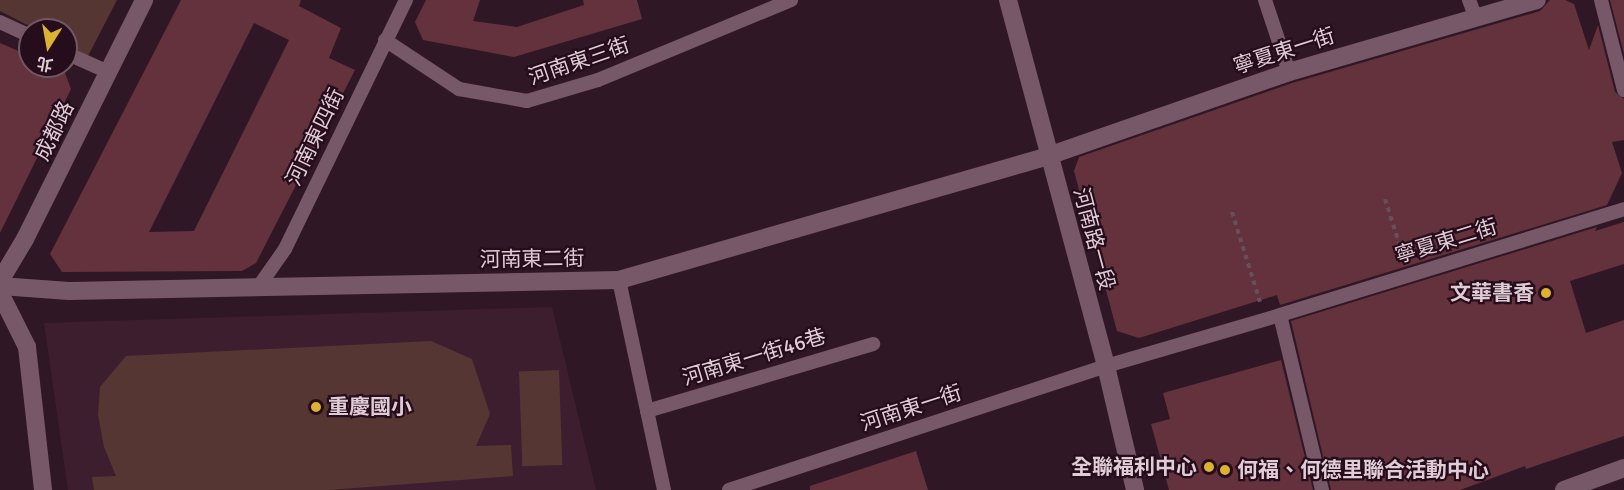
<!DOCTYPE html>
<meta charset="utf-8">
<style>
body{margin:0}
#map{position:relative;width:1624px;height:490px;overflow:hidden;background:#301725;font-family:Signika,"Noto Sans TC",sans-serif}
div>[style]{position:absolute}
.built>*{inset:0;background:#3d1e2f}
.green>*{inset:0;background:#563632;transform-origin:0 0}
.building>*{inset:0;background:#64323d}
.path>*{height:4px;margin-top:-2px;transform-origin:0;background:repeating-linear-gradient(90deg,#67505c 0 4.5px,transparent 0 9px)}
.lane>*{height:14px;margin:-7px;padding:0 7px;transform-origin:7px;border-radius:7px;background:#775868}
.street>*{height:18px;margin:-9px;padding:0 9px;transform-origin:9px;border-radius:9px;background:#775868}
.dots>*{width:16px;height:16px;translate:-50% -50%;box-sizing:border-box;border:3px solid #260d1b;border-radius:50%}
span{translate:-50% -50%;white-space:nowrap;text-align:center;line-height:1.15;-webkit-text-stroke:4.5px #260d1b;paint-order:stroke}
.street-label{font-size:21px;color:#dfccd5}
.poi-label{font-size:21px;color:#dfccd5;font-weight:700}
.right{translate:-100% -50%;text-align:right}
.left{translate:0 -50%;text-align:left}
.north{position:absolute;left:18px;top:18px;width:60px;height:60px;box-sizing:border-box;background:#260d1b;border:2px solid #705965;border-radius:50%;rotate:191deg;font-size:16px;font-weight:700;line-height:24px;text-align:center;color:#dfccd5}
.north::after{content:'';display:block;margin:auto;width:21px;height:27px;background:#dcb233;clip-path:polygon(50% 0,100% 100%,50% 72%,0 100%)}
</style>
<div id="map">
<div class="built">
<div style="clip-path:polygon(552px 307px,596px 490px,68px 490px,44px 323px)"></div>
</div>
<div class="green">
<div style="clip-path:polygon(0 0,117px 0,88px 56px,66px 44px,66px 30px,37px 30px,0 11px)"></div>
<div style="clip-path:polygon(431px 341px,472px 359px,490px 414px,476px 446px,511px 445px,513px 476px,329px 490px,94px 490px,92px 477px,116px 476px,104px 447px,98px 415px,100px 387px,126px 356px)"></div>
<div style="left:559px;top:370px;width:95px;height:40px;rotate:88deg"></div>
</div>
<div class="building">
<div style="clip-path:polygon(evenodd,181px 0,301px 0,299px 6px,341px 28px,329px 58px,355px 70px,256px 263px,242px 271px,62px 272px,50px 254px,181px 0,254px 23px,289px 40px,194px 231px,149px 232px,254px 23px)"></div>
<div style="clip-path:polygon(426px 0,480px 0,473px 21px,517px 27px,584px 5px,583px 0,637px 0,642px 19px,514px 57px,423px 40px,415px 22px)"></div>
<div style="clip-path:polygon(1550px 0,1565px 0,1574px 4px,1589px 50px,1598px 25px,1615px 92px,1624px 99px,1624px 140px,1612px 142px,1622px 173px,1607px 205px,1280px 305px,1277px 295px,1139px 338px,1117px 331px,1074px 171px,1079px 157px,1292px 83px,1540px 11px)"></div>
<div style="clip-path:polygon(1610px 0,1624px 0,1624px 54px)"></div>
<div style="clip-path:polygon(0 43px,30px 56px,30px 66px,51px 66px,65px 73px,71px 89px,0 233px)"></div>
<div style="clip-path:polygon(1624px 222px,1624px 264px,1570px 281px,1586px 333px,1624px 320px,1624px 436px,1526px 469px,1525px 466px,1460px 490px,1331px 490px,1291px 321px,1597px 227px,1595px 231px)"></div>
<div style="clip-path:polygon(1281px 360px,1313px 490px,1169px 490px,1151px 424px,1170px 419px,1163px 393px)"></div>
<div style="clip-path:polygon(916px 451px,928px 490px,810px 490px,810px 486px)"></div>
</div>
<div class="path">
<div style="left:1385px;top:199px;width:63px;rotate:72.4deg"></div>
<div style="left:1232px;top:212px;width:94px;rotate:72.7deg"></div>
</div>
<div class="lane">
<div style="left:1265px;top:0;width:76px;rotate:71.6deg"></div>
<div style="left:1469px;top:0;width:19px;rotate:69deg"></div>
<div style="left:1601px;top:0;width:93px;rotate:75.7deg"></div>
<div style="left:0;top:22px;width:33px;rotate:25deg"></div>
<div style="left:385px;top:40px;width:89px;rotate:33.5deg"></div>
<div style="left:459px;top:89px;width:69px;rotate:10deg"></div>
<div style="left:527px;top:101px;width:74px;rotate:-16.5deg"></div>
<div style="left:598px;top:80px;width:209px;rotate:-22.5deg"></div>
<div style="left:66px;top:53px;width:46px;rotate:24.3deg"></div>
<div style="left:619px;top:280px;width:215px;rotate:77.9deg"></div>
<div style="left:257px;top:289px;width:49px;rotate:-55deg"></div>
<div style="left:285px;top:249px;width:277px;rotate:-64.1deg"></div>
<div style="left:1280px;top:315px;width:180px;rotate:76.5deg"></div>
<div style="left:647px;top:411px;width:236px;rotate:-16.5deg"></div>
<div style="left:729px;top:490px;width:397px;rotate:-18.2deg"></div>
<div style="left:1106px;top:366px;width:181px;rotate:-16.3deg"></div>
<div style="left:1280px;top:315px;width:360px;rotate:-17.1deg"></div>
</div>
<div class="street">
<div style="left:1008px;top:0;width:379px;rotate:75deg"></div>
<div style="left:1106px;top:366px;width:127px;rotate:76.8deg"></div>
<div style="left:0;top:281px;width:49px;rotate:-59.2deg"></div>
<div style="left:25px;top:239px;width:267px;rotate:-63.5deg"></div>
<div style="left:0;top:286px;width:69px;rotate:4.1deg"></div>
<div style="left:69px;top:291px;width:550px;rotate:-1.15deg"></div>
<div style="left:619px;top:280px;width:447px;rotate:-16.1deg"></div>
<div style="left:1048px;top:156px;width:255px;rotate:-19.2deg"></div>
<div style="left:1289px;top:72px;width:258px;rotate:-16.2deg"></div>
<div style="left:0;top:293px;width:60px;rotate:63.4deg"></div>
<div style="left:27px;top:347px;width:144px;rotate:83.6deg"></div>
<div style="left:1564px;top:490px;width:64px;rotate:-20.1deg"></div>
</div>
<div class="dots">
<div style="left:1546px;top:293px;background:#dcb233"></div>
<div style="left:316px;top:407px;background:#dcb233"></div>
<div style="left:1209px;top:467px;background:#dcb233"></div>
<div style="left:1225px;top:470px;background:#dcb233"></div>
</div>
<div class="street-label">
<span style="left:1284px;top:51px;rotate:-18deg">寧夏東一街</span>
<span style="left:579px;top:61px;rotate:-19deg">河南東三街</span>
<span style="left:54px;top:131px;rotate:-64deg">成都路</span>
<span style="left:315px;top:137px;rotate:-64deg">河南東四街</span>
<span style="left:1094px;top:239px;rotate:75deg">河南路一段</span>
<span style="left:1446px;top:241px;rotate:-17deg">寧夏東二街</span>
<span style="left:532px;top:259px;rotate:-1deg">河南東二街</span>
<span style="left:754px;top:357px;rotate:-17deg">河南東一街46巷</span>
<span style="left:911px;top:408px;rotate:-18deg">河南東一街</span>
</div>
<div class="poi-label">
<span class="right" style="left:1534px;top:293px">文華書香</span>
<span class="left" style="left:328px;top:407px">重慶國小</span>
<span class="right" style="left:1197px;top:467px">全聯福利中心</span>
<span class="left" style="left:1237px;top:470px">何福、何德里聯合活動中心</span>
</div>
<div class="north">北</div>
</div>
